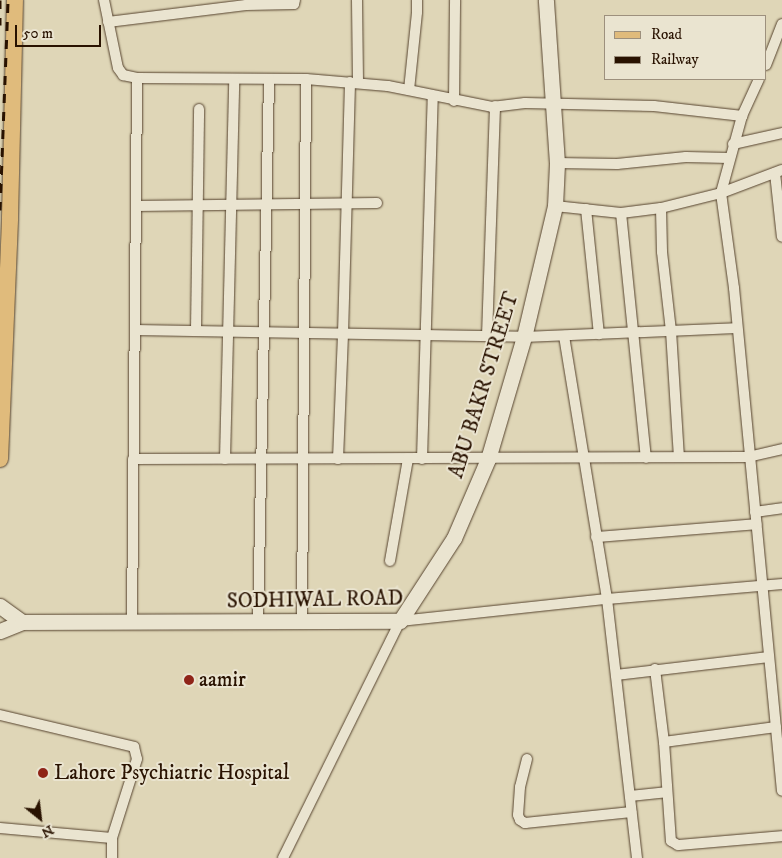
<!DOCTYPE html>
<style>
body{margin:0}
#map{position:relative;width:782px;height:858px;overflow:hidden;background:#dfd6b7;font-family:"IM FELL DW Pica",serif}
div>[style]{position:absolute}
.roads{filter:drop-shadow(0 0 1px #56432e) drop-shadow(0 0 1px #56432e)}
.street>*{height:10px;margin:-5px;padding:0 5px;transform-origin:5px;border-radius:5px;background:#eae4d0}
.secondary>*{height:15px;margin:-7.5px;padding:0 7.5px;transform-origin:7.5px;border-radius:7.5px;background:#eae4d0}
.primary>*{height:16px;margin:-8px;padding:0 8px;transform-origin:8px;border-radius:8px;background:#e0bb7c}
.rail>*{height:3px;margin-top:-1.5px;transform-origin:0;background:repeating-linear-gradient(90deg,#291200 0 9px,transparent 0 18px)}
.dots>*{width:14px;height:14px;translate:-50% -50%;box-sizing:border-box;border:2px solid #eae4d0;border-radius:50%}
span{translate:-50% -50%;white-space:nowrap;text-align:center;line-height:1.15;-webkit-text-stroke:4px #eae4d0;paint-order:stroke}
.street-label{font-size:21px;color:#291200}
.poi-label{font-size:21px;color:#291200}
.left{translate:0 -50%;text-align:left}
.legend{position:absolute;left:604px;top:15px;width:162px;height:65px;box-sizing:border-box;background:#eae4d0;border:1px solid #9d907d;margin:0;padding:6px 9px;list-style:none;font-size:15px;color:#291200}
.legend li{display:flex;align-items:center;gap:10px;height:25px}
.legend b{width:25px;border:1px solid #9d907d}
.north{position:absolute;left:15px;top:793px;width:50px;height:50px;-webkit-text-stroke:4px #eae4d0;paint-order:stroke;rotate:151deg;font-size:14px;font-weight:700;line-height:20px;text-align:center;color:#291200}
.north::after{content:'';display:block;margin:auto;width:18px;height:22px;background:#291200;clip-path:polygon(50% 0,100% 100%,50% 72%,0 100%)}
.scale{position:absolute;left:15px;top:25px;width:86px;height:22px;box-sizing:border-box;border:2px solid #291200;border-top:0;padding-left:6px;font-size:15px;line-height:18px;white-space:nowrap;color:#291200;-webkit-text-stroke:4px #eae4d0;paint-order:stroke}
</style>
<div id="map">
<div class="roads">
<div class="street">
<div style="left:104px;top:0;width:69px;rotate:78.4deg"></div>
<div style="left:118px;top:68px;width:9px;rotate:54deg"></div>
<div style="left:123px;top:75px;width:14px;rotate:12deg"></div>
<div style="left:137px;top:78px;width:169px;rotate:0.3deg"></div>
<div style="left:306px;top:79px;width:82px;rotate:4.9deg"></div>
<div style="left:388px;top:86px;width:106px;rotate:11.4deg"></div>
<div style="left:492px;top:107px;width:33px;rotate:-7deg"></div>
<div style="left:525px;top:103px;width:129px;rotate:1.3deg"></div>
<div style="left:654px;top:106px;width:89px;rotate:6.5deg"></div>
<div style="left:357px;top:0;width:83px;rotate:89.3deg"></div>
<div style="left:108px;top:22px;width:139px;rotate:-7deg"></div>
<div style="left:246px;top:5px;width:48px;rotate:-1.2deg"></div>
<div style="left:294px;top:4px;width:4px;rotate:-76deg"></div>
<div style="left:766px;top:65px;width:44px;rotate:-68.7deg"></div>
<div style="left:759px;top:79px;width:41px;rotate:114.7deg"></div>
<div style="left:742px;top:116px;width:80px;rotate:105.3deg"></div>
<div style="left:721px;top:193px;width:96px;rotate:82.2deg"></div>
<div style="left:734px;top:288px;width:505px;rotate:84.55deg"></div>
<div style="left:409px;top:90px;width:78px;rotate:-84.1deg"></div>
<div style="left:417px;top:12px;width:12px;rotate:-90deg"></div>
<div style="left:454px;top:101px;width:101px;rotate:-89.4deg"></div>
<div style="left:733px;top:144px;width:50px;rotate:-12.7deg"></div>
<div style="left:557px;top:163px;width:60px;rotate:1deg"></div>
<div style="left:617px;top:164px;width:69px;rotate:-5.8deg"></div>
<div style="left:686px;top:157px;width:43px;rotate:1.3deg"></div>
<div style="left:775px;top:173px;width:64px;rotate:83.8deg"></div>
<div style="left:136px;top:206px;width:241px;rotate:-0.7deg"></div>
<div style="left:555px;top:206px;width:66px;rotate:6.1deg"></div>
<div style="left:621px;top:213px;width:40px;rotate:-7.1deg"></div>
<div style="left:661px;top:208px;width:62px;rotate:-14deg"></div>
<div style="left:721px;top:193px;width:65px;rotate:-20.7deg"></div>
<div style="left:661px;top:208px;width:44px;rotate:88.7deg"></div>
<div style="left:662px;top:252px;width:80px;rotate:83.5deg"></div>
<div style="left:671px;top:331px;width:126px;rotate:86.4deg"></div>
<div style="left:586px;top:209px;width:126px;rotate:84.1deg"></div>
<div style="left:621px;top:213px;width:246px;rotate:84.2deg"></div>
<div style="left:135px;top:330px;width:389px;rotate:1deg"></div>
<div style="left:524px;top:337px;width:212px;rotate:-2.4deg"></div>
<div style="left:196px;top:331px;width:222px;rotate:-89.2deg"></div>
<div style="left:487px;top:336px;width:230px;rotate:-88deg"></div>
<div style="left:564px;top:336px;width:266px;rotate:80.7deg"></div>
<div style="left:607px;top:599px;width:261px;rotate:83.4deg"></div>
<div style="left:133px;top:459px;width:615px;rotate:-0.19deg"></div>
<div style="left:748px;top:457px;width:35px;rotate:-13deg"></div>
<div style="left:225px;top:459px;width:380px;rotate:-88.6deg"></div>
<div style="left:338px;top:459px;width:125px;rotate:-87.7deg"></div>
<div style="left:343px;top:334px;width:252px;rotate:-88.4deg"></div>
<div style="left:422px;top:459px;width:363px;rotate:-88.3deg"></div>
<div style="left:755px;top:512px;width:27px;rotate:-8deg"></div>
<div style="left:596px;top:537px;width:161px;rotate:-4.6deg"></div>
<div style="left:390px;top:561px;width:104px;rotate:-80deg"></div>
<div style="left:258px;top:622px;width:543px;rotate:-88.84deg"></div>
<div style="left:302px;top:622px;width:543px;rotate:-89.58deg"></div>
<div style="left:132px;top:623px;width:545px;rotate:-89.47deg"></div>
<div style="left:655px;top:669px;width:74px;rotate:83deg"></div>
<div style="left:664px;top:742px;width:99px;rotate:86deg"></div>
<div style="left:671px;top:841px;width:8px;rotate:30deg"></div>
<div style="left:678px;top:845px;width:104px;rotate:-4.9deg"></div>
<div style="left:616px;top:675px;width:154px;rotate:-6.7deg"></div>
<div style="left:0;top:715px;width:138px;rotate:13.4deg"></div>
<div style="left:134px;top:747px;width:12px;rotate:76deg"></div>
<div style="left:137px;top:759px;width:83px;rotate:107.6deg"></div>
<div style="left:664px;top:742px;width:113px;rotate:-7.6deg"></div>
<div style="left:527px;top:759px;width:29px;rotate:104deg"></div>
<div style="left:520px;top:787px;width:28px;rotate:94deg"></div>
<div style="left:518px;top:815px;width:5px;rotate:68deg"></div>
<div style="left:520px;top:820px;width:6px;rotate:31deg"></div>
<div style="left:525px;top:823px;width:107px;rotate:-5.9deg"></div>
<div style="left:630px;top:796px;width:36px;rotate:-6deg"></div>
<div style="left:0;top:828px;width:112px;rotate:5.1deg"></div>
<div style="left:112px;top:838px;width:20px;rotate:90deg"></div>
<div style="left:283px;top:858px;width:264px;rotate:-63.7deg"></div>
<div style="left:400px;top:621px;width:208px;rotate:-6.1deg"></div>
<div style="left:607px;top:599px;width:176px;rotate:-4.9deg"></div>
</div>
<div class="secondary">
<div style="left:0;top:606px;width:27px;rotate:36deg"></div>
<div style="left:0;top:631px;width:24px;rotate:-22deg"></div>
<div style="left:22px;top:622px;width:378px;rotate:-0.2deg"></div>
<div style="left:400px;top:621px;width:99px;rotate:-57deg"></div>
<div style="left:454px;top:538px;width:86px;rotate:-66.7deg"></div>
<div style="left:488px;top:459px;width:127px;rotate:-73.6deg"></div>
<div style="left:524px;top:337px;width:135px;rotate:-76.7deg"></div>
<div style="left:555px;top:206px;width:43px;rotate:-87.3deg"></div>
<div style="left:557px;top:163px;width:163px;rotate:-93.9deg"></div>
</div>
<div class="primary">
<div style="left:0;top:459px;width:241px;rotate:-87.6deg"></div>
<div style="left:10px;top:218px;width:218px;rotate:-88.7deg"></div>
</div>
</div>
<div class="rail">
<div style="left:0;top:0;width:25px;rotate:90deg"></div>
<div style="left:0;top:210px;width:210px;rotate:-87.8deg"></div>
</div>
<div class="dots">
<div style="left:189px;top:680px;background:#8f2418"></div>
<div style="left:43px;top:773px;background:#8f2418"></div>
</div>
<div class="street-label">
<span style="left:484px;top:385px;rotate:-73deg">ABU BAKR STREET</span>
<span style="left:315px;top:600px;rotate:-1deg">SODHIWAL ROAD</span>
</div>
<div class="poi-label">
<span class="left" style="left:199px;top:680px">aamir</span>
<span class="left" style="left:54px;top:773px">Lahore Psychiatric Hospital</span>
</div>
<ul class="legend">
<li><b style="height:6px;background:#e0bb7c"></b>Road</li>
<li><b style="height:6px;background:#291200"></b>Railway</li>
</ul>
<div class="north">N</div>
<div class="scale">50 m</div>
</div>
